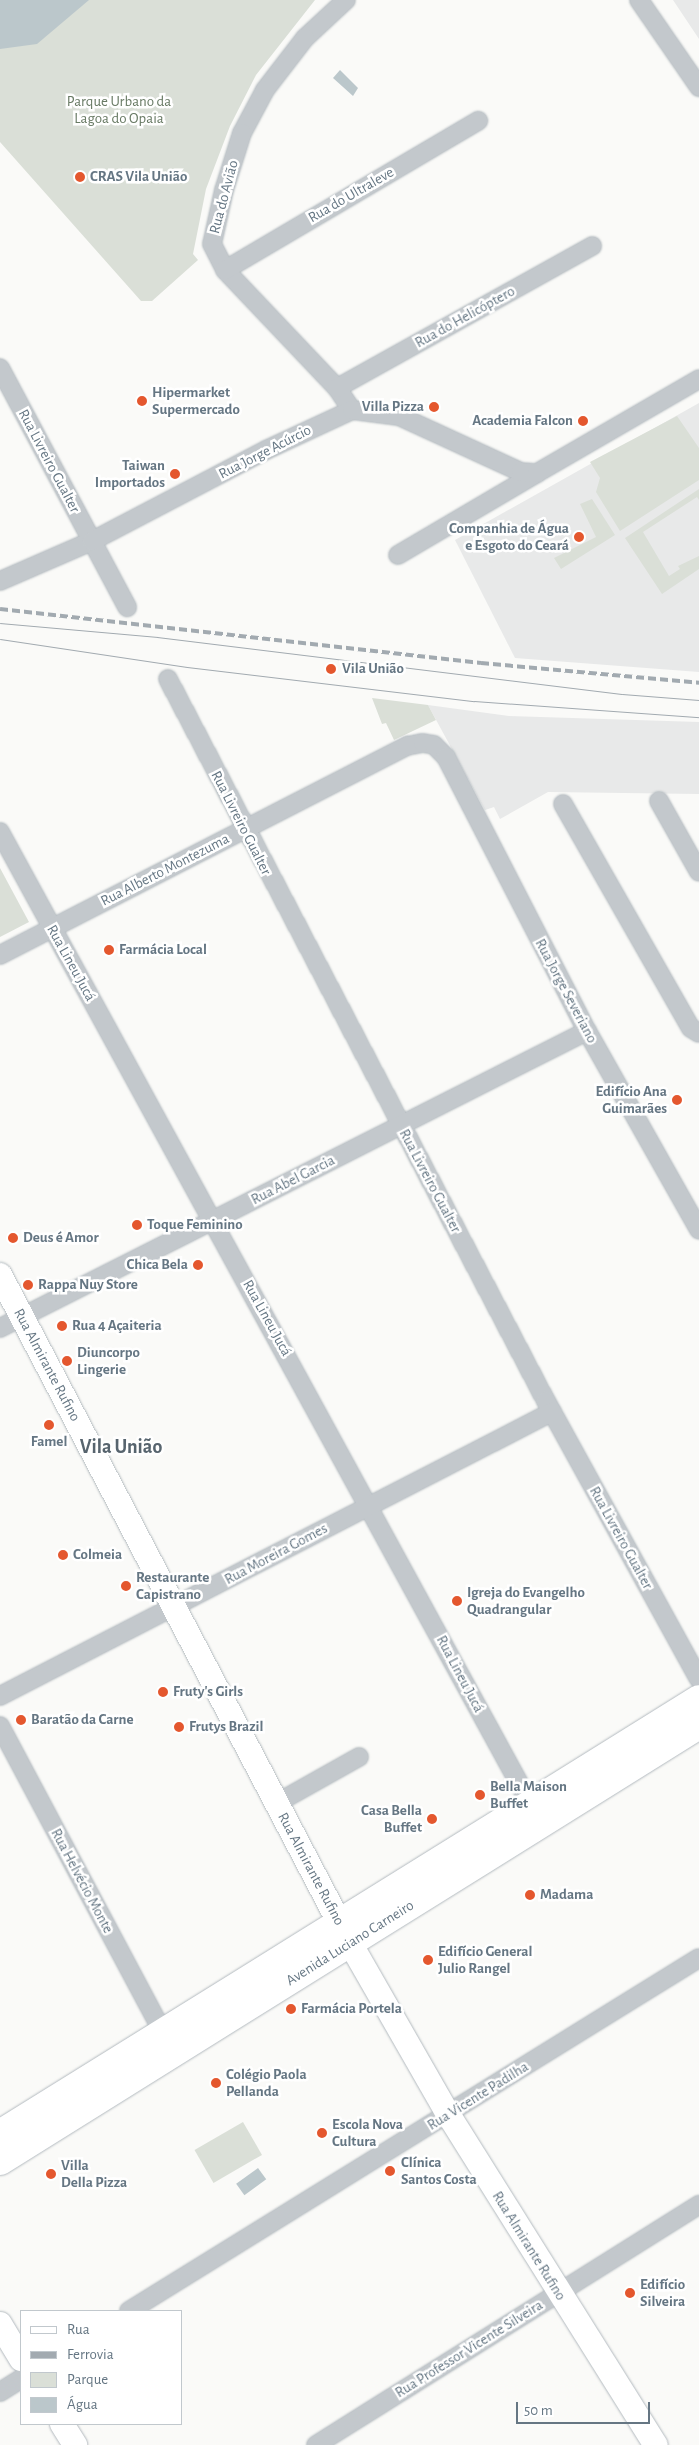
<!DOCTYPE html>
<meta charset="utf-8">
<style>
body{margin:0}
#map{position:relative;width:699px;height:2445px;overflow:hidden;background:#fafaf8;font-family:"Alegreya Sans",sans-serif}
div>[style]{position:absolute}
.built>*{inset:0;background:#e8e9e9}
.green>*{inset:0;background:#dadfd7;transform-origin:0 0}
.water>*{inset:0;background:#bbc7cb;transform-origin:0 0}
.roads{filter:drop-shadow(0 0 1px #b3babf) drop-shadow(0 0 1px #b3babf)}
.street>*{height:18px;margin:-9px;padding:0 9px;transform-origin:9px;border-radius:9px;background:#c3c8cc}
.secondary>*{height:24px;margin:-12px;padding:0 12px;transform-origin:12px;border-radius:12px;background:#fff}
.primary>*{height:28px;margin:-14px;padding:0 14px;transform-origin:14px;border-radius:14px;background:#fff}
.tram>*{height:1px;margin:-0.5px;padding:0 0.5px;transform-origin:0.5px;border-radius:0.5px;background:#a2aab0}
.rail>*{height:4px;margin-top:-2px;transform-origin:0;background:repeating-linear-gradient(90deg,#a2aab0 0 8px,transparent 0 12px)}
.dots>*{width:14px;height:14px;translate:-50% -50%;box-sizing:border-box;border:2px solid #fff;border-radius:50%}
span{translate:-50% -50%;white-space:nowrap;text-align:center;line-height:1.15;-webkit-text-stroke:5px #fff;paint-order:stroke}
.park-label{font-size:15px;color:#687a64}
.poi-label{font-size:15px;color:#657683;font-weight:700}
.left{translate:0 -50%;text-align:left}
.right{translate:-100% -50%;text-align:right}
.street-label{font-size:15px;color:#657683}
.district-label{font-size:20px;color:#57646e;font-weight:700}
.legend{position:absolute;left:20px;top:2310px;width:162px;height:115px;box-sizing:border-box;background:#fff;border:1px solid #c1c8cd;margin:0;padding:6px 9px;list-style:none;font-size:15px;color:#657683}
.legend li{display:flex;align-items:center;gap:10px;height:25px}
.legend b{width:25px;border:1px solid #c1c8cd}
.scale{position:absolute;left:516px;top:2402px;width:134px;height:22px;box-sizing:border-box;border:2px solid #657683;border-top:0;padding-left:6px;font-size:15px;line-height:18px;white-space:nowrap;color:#657683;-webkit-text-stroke:4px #fff;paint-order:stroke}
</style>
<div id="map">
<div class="built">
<div style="clip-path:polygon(673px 0,699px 0,699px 39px)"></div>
<div style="clip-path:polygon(699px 403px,699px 672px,515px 658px,455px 540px)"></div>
<div style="clip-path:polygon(428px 705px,509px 716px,699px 722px,699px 794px,548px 792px,500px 819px,494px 807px,485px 810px)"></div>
</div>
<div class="green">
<div style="clip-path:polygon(0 0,315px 0,256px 75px,230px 126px,206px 189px,193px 254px,198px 260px,152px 301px,141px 301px,0 142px)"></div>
<div style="clip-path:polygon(677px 416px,699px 448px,699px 480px,620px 531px,596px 492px,600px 478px,590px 462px)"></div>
<div style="clip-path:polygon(699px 489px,699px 500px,697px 497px,643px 532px,669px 576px,680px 569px,678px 566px,699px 556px,699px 569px,662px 594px,625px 538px)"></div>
<div style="clip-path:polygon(592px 499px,615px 535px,561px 569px,554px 558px,596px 537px,580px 504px)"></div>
<div style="clip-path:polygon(372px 698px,428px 705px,436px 720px,394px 740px,386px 723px,382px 724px)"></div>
<div style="clip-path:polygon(0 868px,29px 922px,0 937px)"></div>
<div style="left:243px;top:2122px;width:38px;height:56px;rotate:60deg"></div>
</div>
<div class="water">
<div style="clip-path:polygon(0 0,89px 0,37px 44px,0 49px)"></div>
<div style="clip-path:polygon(340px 70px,358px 88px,353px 96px,333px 78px)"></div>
<div style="left:258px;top:2168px;width:14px;height:27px;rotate:54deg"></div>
</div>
<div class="roads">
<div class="street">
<div style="left:346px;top:0;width:56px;rotate:137.2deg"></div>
<div style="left:305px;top:38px;width:66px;rotate:127.6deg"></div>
<div style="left:265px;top:90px;width:49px;rotate:118.1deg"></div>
<div style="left:242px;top:133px;width:60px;rotate:107.5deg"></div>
<div style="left:224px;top:190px;width:55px;rotate:102.5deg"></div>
<div style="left:212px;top:244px;width:29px;rotate:63deg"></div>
<div style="left:225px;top:270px;width:163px;rotate:46.5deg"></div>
<div style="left:337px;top:388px;width:27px;rotate:56deg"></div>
<div style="left:639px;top:0;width:106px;rotate:55.4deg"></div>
<div style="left:225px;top:270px;width:294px;rotate:-30.5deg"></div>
<div style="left:0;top:368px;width:271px;rotate:62deg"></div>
<div style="left:337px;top:388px;width:292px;rotate:-29.1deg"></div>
<div style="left:398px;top:555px;width:161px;rotate:-30.5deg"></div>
<div style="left:0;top:581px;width:100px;rotate:-23.5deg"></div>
<div style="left:92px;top:541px;width:196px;rotate:-27.6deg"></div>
<div style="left:266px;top:450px;width:95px;rotate:-24.9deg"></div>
<div style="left:352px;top:410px;width:47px;rotate:7.3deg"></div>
<div style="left:399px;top:416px;width:134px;rotate:24.7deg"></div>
<div style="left:521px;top:472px;width:16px;rotate:4deg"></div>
<div style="left:537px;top:473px;width:187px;rotate:-30.1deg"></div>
<div style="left:168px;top:679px;width:815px;rotate:62.37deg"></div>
<div style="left:546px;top:1401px;width:317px;rotate:61.2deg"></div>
<div style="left:659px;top:801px;width:81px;rotate:60.6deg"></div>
<div style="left:563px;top:804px;width:258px;rotate:60.3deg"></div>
<div style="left:691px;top:1028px;width:9px;rotate:32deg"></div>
<div style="left:0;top:832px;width:1108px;rotate:61.38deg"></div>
<div style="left:0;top:955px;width:458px;rotate:-27.2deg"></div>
<div style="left:407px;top:746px;width:16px;rotate:-11deg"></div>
<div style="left:423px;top:743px;width:11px;rotate:10deg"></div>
<div style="left:434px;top:745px;width:17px;rotate:45deg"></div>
<div style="left:446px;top:757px;width:308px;rotate:62.8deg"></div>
<div style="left:587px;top:1031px;width:228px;rotate:60.6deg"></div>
<div style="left:0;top:1328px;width:658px;rotate:-26.84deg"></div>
<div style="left:0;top:1696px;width:621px;rotate:-27.23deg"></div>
<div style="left:0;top:1726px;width:350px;rotate:62deg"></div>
<div style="left:277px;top:1803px;width:94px;rotate:-29.3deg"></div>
<div style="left:129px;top:2311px;width:670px;rotate:-31.77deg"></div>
<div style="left:0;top:2392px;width:25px;rotate:-32deg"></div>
<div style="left:316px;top:2445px;width:452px;rotate:-32.1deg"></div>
</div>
<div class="secondary">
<div style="left:0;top:1275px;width:754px;rotate:62.35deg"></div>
<div style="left:350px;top:1943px;width:197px;rotate:60.2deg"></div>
<div style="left:448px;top:2114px;width:391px;rotate:57.9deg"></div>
<div style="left:0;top:2324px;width:41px;rotate:59deg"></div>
<div style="left:62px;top:2424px;width:25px;rotate:58deg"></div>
</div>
<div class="primary">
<div style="left:0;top:2134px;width:823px;rotate:-31.89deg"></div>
<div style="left:0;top:2161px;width:824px;rotate:-31.95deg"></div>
</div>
</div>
<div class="tram">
<div style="left:0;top:623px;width:158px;rotate:5.1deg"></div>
<div style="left:157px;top:637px;width:468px;rotate:7deg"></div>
<div style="left:622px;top:694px;width:77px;rotate:4.5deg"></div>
<div style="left:0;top:639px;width:189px;rotate:8.5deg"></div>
<div style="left:187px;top:667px;width:289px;rotate:6.8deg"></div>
<div style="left:474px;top:701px;width:226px;rotate:4.1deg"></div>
</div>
<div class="rail">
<div style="left:0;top:609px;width:484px;rotate:6.4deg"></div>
<div style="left:481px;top:663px;width:219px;rotate:5.2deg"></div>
</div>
<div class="dots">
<div style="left:80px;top:177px;background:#e4572e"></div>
<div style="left:142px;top:401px;background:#e4572e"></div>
<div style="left:434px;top:407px;background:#e4572e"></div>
<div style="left:583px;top:421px;background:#e4572e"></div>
<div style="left:175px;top:474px;background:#e4572e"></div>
<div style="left:579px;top:537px;background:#e4572e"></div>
<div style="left:331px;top:669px;background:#e4572e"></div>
<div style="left:109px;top:950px;background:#e4572e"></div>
<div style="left:677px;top:1100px;background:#e4572e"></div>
<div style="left:137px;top:1225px;background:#e4572e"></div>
<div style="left:13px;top:1238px;background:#e4572e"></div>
<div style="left:198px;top:1265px;background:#e4572e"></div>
<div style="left:28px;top:1285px;background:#e4572e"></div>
<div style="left:62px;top:1326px;background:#e4572e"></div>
<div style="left:67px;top:1361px;background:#e4572e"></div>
<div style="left:49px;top:1425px;background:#e4572e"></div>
<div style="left:63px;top:1555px;background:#e4572e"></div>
<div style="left:126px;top:1586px;background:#e4572e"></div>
<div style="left:457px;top:1601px;background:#e4572e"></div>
<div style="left:163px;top:1692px;background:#e4572e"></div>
<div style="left:21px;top:1720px;background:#e4572e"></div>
<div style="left:179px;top:1727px;background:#e4572e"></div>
<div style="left:480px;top:1795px;background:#e4572e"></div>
<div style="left:432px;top:1819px;background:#e4572e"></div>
<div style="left:530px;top:1895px;background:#e4572e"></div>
<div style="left:428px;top:1960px;background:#e4572e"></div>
<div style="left:291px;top:2009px;background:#e4572e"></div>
<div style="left:216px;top:2083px;background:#e4572e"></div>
<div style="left:322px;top:2133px;background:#e4572e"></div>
<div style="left:390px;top:2171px;background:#e4572e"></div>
<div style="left:51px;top:2174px;background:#e4572e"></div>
<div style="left:630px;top:2293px;background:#e4572e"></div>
</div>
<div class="park-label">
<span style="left:119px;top:110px">Parque Urbano da<br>Lagoa do Opaia</span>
</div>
<div class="poi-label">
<span class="left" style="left:90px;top:177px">CRAS Vila União</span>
<span class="left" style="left:152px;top:401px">Hipermarket<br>Supermercado</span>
<span class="right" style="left:424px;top:407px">Villa Pizza</span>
<span class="right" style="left:573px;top:421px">Academia Falcon</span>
<span class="right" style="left:165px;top:474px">Taiwan<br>Importados</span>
<span class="right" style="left:569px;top:537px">Companhia de Água<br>e Esgoto do Ceará</span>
<span class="left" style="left:342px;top:669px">Vila União</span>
<span class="left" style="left:119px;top:950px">Farmácia Local</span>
<span class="right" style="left:667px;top:1100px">Edifício Ana<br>Guimarães</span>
<span class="left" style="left:147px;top:1225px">Toque Feminino</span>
<span class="left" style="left:23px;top:1238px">Deus é Amor</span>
<span class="right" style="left:188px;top:1265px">Chica Bela</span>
<span class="left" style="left:38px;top:1285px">Rappa Nuy Store</span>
<span class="left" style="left:72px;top:1326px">Rua 4 Açaiteria</span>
<span class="left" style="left:77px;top:1361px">Diuncorpo<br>Lingerie</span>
<span style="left:49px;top:1442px">Famel</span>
<span class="left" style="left:73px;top:1555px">Colmeia</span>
<span class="left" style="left:136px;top:1586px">Restaurante<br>Capistrano</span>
<span class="left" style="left:467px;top:1601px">Igreja do Evangelho<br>Quadrangular</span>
<span class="left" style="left:173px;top:1692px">Fruty's Girls</span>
<span class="left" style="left:31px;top:1720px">Baratão da Carne</span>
<span class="left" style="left:189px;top:1727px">Frutys Brazil</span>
<span class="left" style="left:490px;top:1795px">Bella Maison<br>Buffet</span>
<span class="right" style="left:422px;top:1819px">Casa Bella<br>Buffet</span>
<span class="left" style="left:540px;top:1895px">Madama</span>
<span class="left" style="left:438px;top:1960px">Edifício General<br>Julio Rangel</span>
<span class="left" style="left:301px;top:2009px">Farmácia Portela</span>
<span class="left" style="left:226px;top:2083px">Colégio Paola<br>Pellanda</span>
<span class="left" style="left:332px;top:2133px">Escola Nova<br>Cultura</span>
<span class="left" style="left:401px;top:2171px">Clínica<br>Santos Costa</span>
<span class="left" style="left:61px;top:2174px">Villa<br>Della Pizza</span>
<span class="left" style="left:640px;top:2293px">Edifício<br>Silveira</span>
</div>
<div class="street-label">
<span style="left:351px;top:195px;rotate:-30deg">Rua do Ultraleve</span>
<span style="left:224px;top:197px;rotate:-75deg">Rua do Avião</span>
<span style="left:465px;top:317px;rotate:-29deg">Rua do Helicóptero</span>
<span style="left:265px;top:452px;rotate:-27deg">Rua Jorge Acúrcio</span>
<span style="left:49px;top:461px;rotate:62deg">Rua Livreiro Gualter</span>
<span style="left:241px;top:823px;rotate:63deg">Rua Livreiro Gualter</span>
<span style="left:165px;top:870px;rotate:-27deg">Rua Alberto Montezuma</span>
<span style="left:71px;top:963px;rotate:61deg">Rua Lineu Jucá</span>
<span style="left:566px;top:991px;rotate:62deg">Rua Jorge Severiano</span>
<span style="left:293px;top:1180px;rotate:-27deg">Rua Abel Garcia</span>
<span style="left:430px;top:1181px;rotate:62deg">Rua Livreiro Gualter</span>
<span style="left:267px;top:1318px;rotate:61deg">Rua Lineu Jucá</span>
<span style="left:47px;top:1365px;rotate:62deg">Rua Almirante Rufino</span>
<span style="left:621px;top:1538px;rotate:61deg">Rua Livreiro Gualter</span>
<span style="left:276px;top:1554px;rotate:-28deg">Rua Moreira Gomes</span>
<span style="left:460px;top:1674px;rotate:62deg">Rua Lineu Jucá</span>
<span style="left:311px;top:1869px;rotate:62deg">Rua Almirante Rufino</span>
<span style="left:82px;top:1881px;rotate:62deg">Rua Helvécio Monte</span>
<span style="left:350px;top:1943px;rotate:-32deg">Avenida Luciano Carneiro</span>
<span style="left:478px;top:2096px;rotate:-32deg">Rua Vicente Padilha</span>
<span style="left:529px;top:2246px;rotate:58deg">Rua Almirante Rufino</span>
<span style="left:469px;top:2349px;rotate:-32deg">Rua Professor Vicente Silveira</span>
</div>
<div class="district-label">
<span style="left:121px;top:1447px">Vila União</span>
</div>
<ul class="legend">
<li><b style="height:6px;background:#fff"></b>Rua</li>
<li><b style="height:6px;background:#a2aab0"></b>Ferrovia</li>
<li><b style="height:14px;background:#dadfd7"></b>Parque</li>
<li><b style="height:14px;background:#bbc7cb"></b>Água</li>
</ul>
<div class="scale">50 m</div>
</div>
